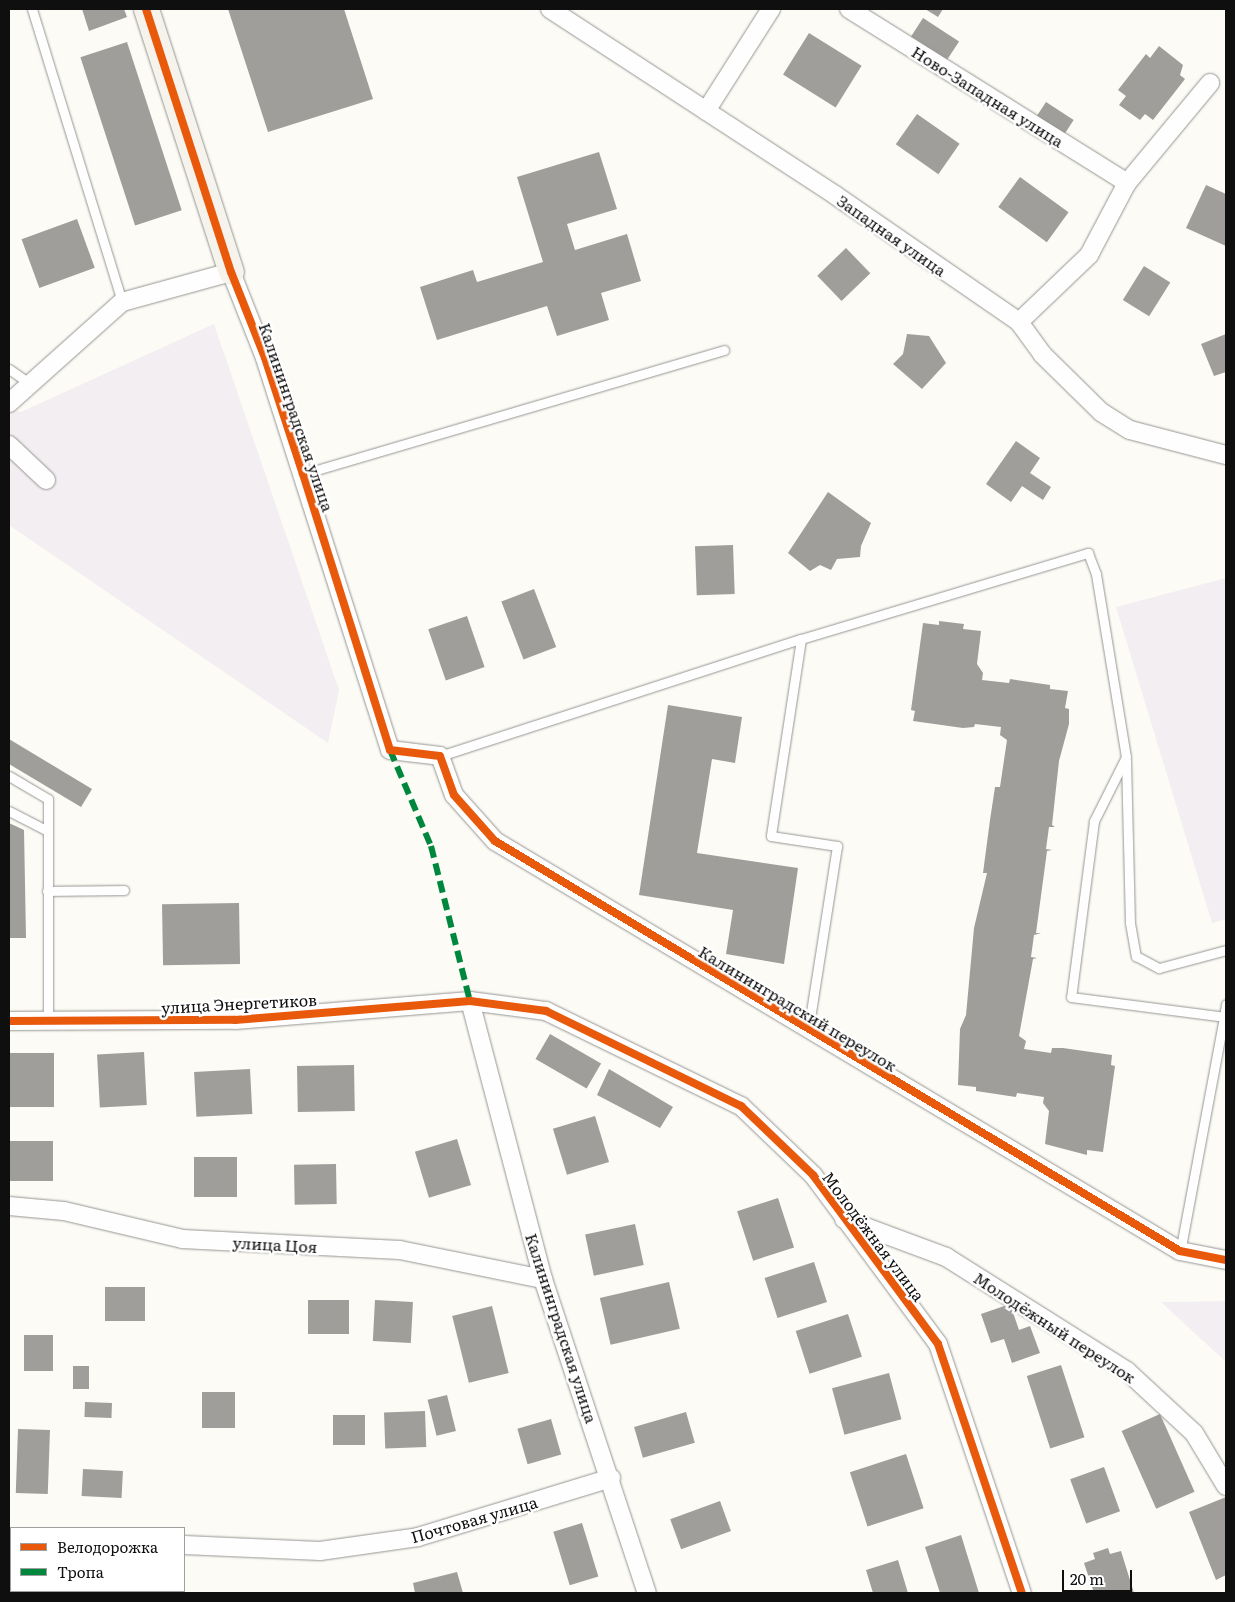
<!DOCTYPE html>
<meta charset="utf-8">
<style>
body{margin:0}
#map{position:relative;width:1235px;height:1602px;overflow:hidden;background:#fcfbf5;font-family:Literata,serif}
div>[style]{position:absolute}
.industrial>*{inset:0;background:#f3eef1}
.building>*{inset:0;background:#a09e9a;transform-origin:0 0}
.roads{filter:drop-shadow(0 0 1px #969593) drop-shadow(0 0 1px #969593)}
.lane>*{height:9px;margin:-4.5px;padding:0 4.5px;transform-origin:4.5px;border-radius:4.5px;background:#fffefe}
.street>*{height:18px;margin:-9px;padding:0 9px;transform-origin:9px;border-radius:9px;background:#fffefe}
.secondary>*{height:25px;margin:-12.5px;padding:0 12.5px;transform-origin:12.5px;border-radius:12.5px;background:#f5f3eb}
.quiet>*{height:6px;margin-top:-3px;transform-origin:0;background:repeating-linear-gradient(90deg,#00873e 0 12px,transparent 0 18px)}
.cycleway>*{height:8px;margin:-4px;padding:0 4px;transform-origin:4px;border-radius:4px;background:#e8590c}
span{translate:-50% -50%;white-space:nowrap;text-align:center;line-height:1.15;-webkit-text-stroke:5px #fff;paint-order:stroke}
.street-label{font-size:16px;color:#0f0f0f}
.frame{position:absolute;inset:0;border:10px solid #0f0f0f;pointer-events:none}
.legend{position:absolute;left:10px;top:1527px;width:175px;height:65px;box-sizing:border-box;background:#fff;border:1px solid #9f9f9f;margin:0;padding:6px 9px;list-style:none;font-size:15px;color:#0f0f0f}
.legend li{display:flex;align-items:center;gap:10px;height:25px}
.legend b{width:25px;border:1px solid #9f9f9f}
.scale{position:absolute;left:1062px;top:1570px;width:70px;height:22px;box-sizing:border-box;border:2px solid #0f0f0f;border-top:0;padding-left:6px;font-size:15px;line-height:18px;white-space:nowrap;color:#0f0f0f;-webkit-text-stroke:4px #fff;paint-order:stroke}
</style>
<div id="map">
<div class="industrial">
<div style="clip-path:polygon(214px 324px,339px 690px,328px 743px,9px 525px,9px 410px,21px 412px)"></div>
<div style="clip-path:polygon(1226px 578px,1226px 919px,1212px 923px,1116px 607px)"></div>
<div style="clip-path:polygon(1226px 1301px,1226px 1362px,1161px 1302px,1177px 1302px)"></div>
</div>
<div class="building">
<div style="clip-path:polygon(82px 9px,124px 9px,127px 17px,89px 31px)"></div>
<div style="clip-path:polygon(228px 9px,344px 9px,373px 99px,268px 132px)"></div>
<div style="clip-path:polygon(925px 9px,943px 9px,938px 17px)"></div>
<div style="left:923px;top:18px;width:43px;height:22px;rotate:33deg"></div>
<div style="left:809px;top:33px;width:62px;height:49px;rotate:32deg"></div>
<div style="left:127px;top:42px;width:177px;height:49px;rotate:72deg"></div>
<div style="clip-path:polygon(1159px 46px,1183px 65px,1180px 75px,1185px 79px,1153px 120px,1145px 114px,1140px 120px,1119px 105px,1126px 96px,1118px 90px,1146px 54px,1150px 58px)"></div>
<div style="left:1046px;top:102px;width:33px;height:18px;rotate:33deg"></div>
<div style="left:917px;top:114px;width:52px;height:37px;rotate:35deg"></div>
<div style="clip-path:polygon(599px 152px,617px 209px,567px 224px,575px 250px,627px 234px,641px 281px,601px 293px,609px 320px,557px 336px,547px 306px,437px 340px,420px 287px,473px 270px,477px 282px,543px 262px,517px 177px)"></div>
<div style="left:1020px;top:177px;width:60px;height:37px;rotate:36deg"></div>
<div style="clip-path:polygon(1206px 185px,1226px 194px,1226px 246px,1186px 228px)"></div>
<div style="left:77px;top:219px;width:52px;height:59px;rotate:70deg"></div>
<div style="left:846px;top:248px;width:35px;height:40px;rotate:46deg"></div>
<div style="left:1144px;top:266px;width:31px;height:40px;rotate:32deg"></div>
<div style="clip-path:polygon(907px 334px,929px 336px,946px 363px,922px 389px,893px 364px,903px 354px)"></div>
<div style="clip-path:polygon(1226px 334px,1226px 372px,1214px 376px,1201px 344px)"></div>
<div style="clip-path:polygon(1016px 441px,1040px 458px,1030px 473px,1051px 487px,1043px 500px,1022px 486px,1011px 502px,986px 484px)"></div>
<div style="clip-path:polygon(828px 492px,871px 523px,861px 546px,860px 557px,837px 559px,831px 570px,820px 565px,810px 571px,788px 553px)"></div>
<div style="left:733px;top:545px;width:49px;height:38px;rotate:88deg"></div>
<div style="left:534px;top:589px;width:62px;height:35px;rotate:69deg"></div>
<div style="left:467px;top:616px;width:54px;height:41px;rotate:71deg"></div>
<div style="clip-path:polygon(939px 621px,964px 624px,963px 629px,981px 631px,977px 664px,983px 673px,982px 680px,1009px 683px,1010px 679px,1050px 685px,1050px 689px,1068px 691px,1065px 708px,1069px 709px,1069px 724px,1059px 761px,1052px 825px,1055px 827px,1049px 827px,1046px 849px,1052px 850px,1047px 851px,1036px 933px,1041px 933px,1034px 935px,1031px 957px,1037px 958px,1033px 959px,1019px 1036px,1026px 1041px,1024px 1049px,1051px 1053px,1052px 1048px,1063px 1048px,1112px 1055px,1111px 1065px,1115px 1066px,1103px 1152px,1087px 1150px,1087px 1155px,1045px 1144px,1049px 1111px,1043px 1103px,1044px 1097px,1017px 1093px,1016px 1097px,976px 1091px,976px 1087px,958px 1085px,960px 1029px,966px 1015px,974px 928px,987px 873px,983px 873px,990px 820px,995px 787px,1000px 787px,1007px 740px,1000px 735px,1001px 727px,975px 724px,974px 727px,963px 728px,913px 721px,915px 711px,911px 710px,923px 623px,939px 625px)"></div>
<div style="clip-path:polygon(668px 705px,742px 717px,735px 763px,712px 759px,697px 853px,798px 868px,784px 964px,726px 954px,733px 910px,639px 895px)"></div>
<div style="clip-path:polygon(9px 739px,92px 789px,81px 807px,9px 764px)"></div>
<div style="clip-path:polygon(9px 823px,24px 830px,26px 938px,9px 938px)"></div>
<div style="left:239px;top:903px;width:61px;height:77px;rotate:89deg"></div>
<div style="left:550px;top:1034px;width:59px;height:29px;rotate:30deg"></div>
<div style="left:144px;top:1052px;width:53px;height:47px;rotate:87deg"></div>
<div style="left:9px;top:1053px;width:45px;height:54px"></div>
<div style="left:354px;top:1065px;width:46px;height:57px;rotate:89deg"></div>
<div style="left:250px;top:1069px;width:45px;height:56px;rotate:87deg"></div>
<div style="clip-path:polygon(609px 1069px,673px 1107px,660px 1128px,597px 1095px)"></div>
<div style="left:595px;top:1116px;width:48px;height:44px;rotate:73deg"></div>
<div style="left:457px;top:1139px;width:48px;height:44px;rotate:73deg"></div>
<div style="left:53px;top:1141px;width:40px;height:43px;rotate:90deg"></div>
<div style="left:194px;top:1157px;width:43px;height:40px"></div>
<div style="left:336px;top:1164px;width:40px;height:42px;rotate:89deg"></div>
<div style="left:778px;top:1198px;width:52px;height:43px;rotate:72deg"></div>
<div style="left:635px;top:1224px;width:42px;height:51px;rotate:78deg"></div>
<div style="left:814px;top:1262px;width:42px;height:52px;rotate:72deg"></div>
<div style="left:669px;top:1282px;width:48px;height:71px;rotate:77deg"></div>
<div style="left:105px;top:1287px;width:40px;height:34px"></div>
<div style="left:349px;top:1300px;width:34px;height:41px;rotate:90deg"></div>
<div style="left:375px;top:1300px;width:38px;height:41px;rotate:3deg"></div>
<div style="clip-path:polygon(1010px 1304px,1019px 1330px,1030px 1326px,1040px 1353px,1012px 1363px,1004px 1339px,991px 1343px,981px 1314px)"></div>
<div style="left:492px;top:1306px;width:69px;height:41px;rotate:76deg"></div>
<div style="left:848px;top:1314px;width:45px;height:55px;rotate:72deg"></div>
<div style="left:24px;top:1335px;width:29px;height:36px"></div>
<div style="left:1061px;top:1365px;width:76px;height:36px;rotate:72deg"></div>
<div style="left:73px;top:1366px;width:16px;height:23px"></div>
<div style="left:889px;top:1373px;width:48px;height:59px;rotate:75deg"></div>
<div style="left:202px;top:1392px;width:33px;height:36px"></div>
<div style="left:447px;top:1395px;width:37px;height:20px;rotate:76deg"></div>
<div style="left:85px;top:1402px;width:27px;height:15px;rotate:2deg"></div>
<div style="left:425px;top:1411px;width:36px;height:41px;rotate:88deg"></div>
<div style="left:686px;top:1412px;width:32px;height:54px;rotate:74deg"></div>
<div style="left:1160px;top:1414px;width:85px;height:42px;rotate:66deg"></div>
<div style="left:333px;top:1415px;width:32px;height:30px"></div>
<div style="left:551px;top:1419px;width:37px;height:35px;rotate:74deg"></div>
<div style="left:18px;top:1429px;width:32px;height:64px;rotate:2deg"></div>
<div style="left:906px;top:1454px;width:57px;height:59px;rotate:72deg"></div>
<div style="left:1104px;top:1467px;width:47px;height:36px;rotate:70deg"></div>
<div style="left:83px;top:1469px;width:40px;height:27px;rotate:3deg"></div>
<div style="clip-path:polygon(1226px 1497px,1226px 1575px,1216px 1580px,1189px 1512px)"></div>
<div style="left:720px;top:1501px;width:32px;height:53px;rotate:70deg"></div>
<div style="left:582px;top:1523px;width:56px;height:30px;rotate:73deg"></div>
<div style="clip-path:polygon(961px 1535px,979px 1593px,940px 1593px,925px 1547px)"></div>
<div style="clip-path:polygon(1108px 1548px,1110px 1554px,1121px 1551px,1134px 1593px,1094px 1593px,1084px 1563px,1095px 1559px,1093px 1553px)"></div>
<div style="clip-path:polygon(898px 1560px,908px 1593px,873px 1593px,866px 1570px)"></div>
<div style="clip-path:polygon(457px 1572px,463px 1593px,415px 1593px,413px 1583px)"></div>
<div style="left:12px;top:1591px;width:27px;height:2px"></div>
</div>
<div class="roads">
<div class="lane">
<div style="left:32px;top:9px;width:307px;rotate:72.9deg"></div>
<div style="left:9px;top:369px;width:24px;rotate:35deg"></div>
<div style="left:303px;top:474px;width:439px;rotate:-16.4deg"></div>
<div style="left:801px;top:639px;width:199px;rotate:98.7deg"></div>
<div style="left:771px;top:836px;width:67px;rotate:8.6deg"></div>
<div style="left:837px;top:846px;width:187px;rotate:98.9deg"></div>
<div style="left:440px;top:756px;width:379px;rotate:-18deg"></div>
<div style="left:801px;top:639px;width:300px;rotate:-16.7deg"></div>
<div style="left:1088px;top:553px;width:22px;rotate:69deg"></div>
<div style="left:1096px;top:574px;width:185px;rotate:80.7deg"></div>
<div style="left:1126px;top:757px;width:72px;rotate:116.6deg"></div>
<div style="left:1094px;top:821px;width:177px;rotate:97.4deg"></div>
<div style="left:1071px;top:997px;width:154px;rotate:7.4deg"></div>
<div style="left:1224px;top:1017px;width:238px;rotate:100.6deg"></div>
<div style="left:1126px;top:760px;width:163px;rotate:88.6deg"></div>
<div style="left:1130px;top:923px;width:34px;rotate:80deg"></div>
<div style="left:1136px;top:956px;width:26px;rotate:28deg"></div>
<div style="left:1159px;top:968px;width:69px;rotate:-15deg"></div>
<div style="left:9px;top:776px;width:45px;rotate:30.5deg"></div>
<div style="left:48px;top:799px;width:223px;rotate:90deg"></div>
<div style="left:9px;top:811px;width:42px;rotate:27.2deg"></div>
<div style="left:47px;top:891px;width:77px;rotate:-0.7deg"></div>
<div style="left:1224px;top:1017px;width:13px;rotate:-81deg"></div>
<div style="left:148px;top:1593px;width:2px;rotate:-90deg"></div>
</div>
<div class="street">
<div style="left:550px;top:9px;width:340px;rotate:33.1deg"></div>
<div style="left:835px;top:195px;width:224px;rotate:34.6deg"></div>
<div style="left:1019px;top:322px;width:39px;rotate:54deg"></div>
<div style="left:1042px;top:354px;width:83px;rotate:44.5deg"></div>
<div style="left:1101px;top:412px;width:34px;rotate:32deg"></div>
<div style="left:1130px;top:430px;width:99px;rotate:14.6deg"></div>
<div style="left:849px;top:9px;width:328px;rotate:32deg"></div>
<div style="left:706px;top:111px;width:121px;rotate:-57.5deg"></div>
<div style="left:1019px;top:322px;width:97px;rotate:-43.7deg"></div>
<div style="left:1089px;top:255px;width:81px;rotate:-62.2deg"></div>
<div style="left:1127px;top:183px;width:130px;rotate:-50.3deg"></div>
<div style="left:9px;top:403px;width:152px;rotate:-41.8deg"></div>
<div style="left:122px;top:302px;width:113px;rotate:-15.4deg"></div>
<div style="left:231px;top:272px;width:92px;rotate:68.4deg"></div>
<div style="left:265px;top:358px;width:411px;rotate:72.3deg"></div>
<div style="left:390px;top:750px;width:50px;rotate:6.8deg"></div>
<div style="left:440px;top:756px;width:41px;rotate:70.3deg"></div>
<div style="left:454px;top:795px;width:62px;rotate:48.3deg"></div>
<div style="left:495px;top:841px;width:798px;rotate:30.9deg"></div>
<div style="left:1180px;top:1251px;width:47px;rotate:11.1deg"></div>
<div style="left:9px;top:445px;width:51px;rotate:43.4deg"></div>
<div style="left:470px;top:1001px;width:287px;rotate:75.3deg"></div>
<div style="left:543px;top:1279px;width:331px;rotate:71.7deg"></div>
<div style="left:9px;top:1021px;width:226px;rotate:-0.3deg"></div>
<div style="left:235px;top:1020px;width:236px;rotate:-4.6deg"></div>
<div style="left:470px;top:1001px;width:77px;rotate:7.5deg"></div>
<div style="left:546px;top:1011px;width:217px;rotate:26deg"></div>
<div style="left:741px;top:1106px;width:100px;rotate:43.8deg"></div>
<div style="left:813px;top:1175px;width:210px;rotate:53.5deg"></div>
<div style="left:938px;top:1344px;width:263px;rotate:71.4deg"></div>
<div style="left:9px;top:1206px;width:55px;rotate:5.2deg"></div>
<div style="left:64px;top:1211px;width:121px;rotate:13.3deg"></div>
<div style="left:182px;top:1239px;width:218px;rotate:2.9deg"></div>
<div style="left:400px;top:1250px;width:146px;rotate:11.5deg"></div>
<div style="left:844px;top:1219px;width:109px;rotate:20.4deg"></div>
<div style="left:946px;top:1257px;width:214px;rotate:32.2deg"></div>
<div style="left:1127px;top:1371px;width:91px;rotate:42.8deg"></div>
<div style="left:1194px;top:1433px;width:62px;rotate:58.9deg"></div>
<div style="left:9px;top:1538px;width:2px;rotate:27deg"></div>
<div style="left:184px;top:1545px;width:136px;rotate:2.5deg"></div>
<div style="left:320px;top:1551px;width:99px;rotate:-8.1deg"></div>
<div style="left:418px;top:1537px;width:202px;rotate:-17deg"></div>
</div>
<div class="secondary">
<div style="left:146px;top:9px;width:276px;rotate:72.1deg"></div>
</div>
</div>
<div class="quiet">
<div style="left:390px;top:750px;width:104px;rotate:66.9deg"></div>
<div style="left:431px;top:846px;width:160px;rotate:75.9deg"></div>
</div>
<div class="cycleway">
<div style="left:146px;top:9px;width:276px;rotate:72.1deg"></div>
<div style="left:231px;top:272px;width:92px;rotate:68.4deg"></div>
<div style="left:265px;top:358px;width:122px;rotate:71.9deg"></div>
<div style="left:303px;top:474px;width:289px;rotate:72.5deg"></div>
<div style="left:390px;top:750px;width:50px;rotate:6.8deg"></div>
<div style="left:440px;top:756px;width:41px;rotate:70.3deg"></div>
<div style="left:454px;top:795px;width:62px;rotate:48.3deg"></div>
<div style="left:495px;top:841px;width:798px;rotate:30.9deg"></div>
<div style="left:1180px;top:1251px;width:47px;rotate:11.1deg"></div>
<div style="left:9px;top:1021px;width:226px;rotate:-0.3deg"></div>
<div style="left:235px;top:1020px;width:236px;rotate:-4.6deg"></div>
<div style="left:470px;top:1001px;width:77px;rotate:7.5deg"></div>
<div style="left:546px;top:1011px;width:217px;rotate:26deg"></div>
<div style="left:741px;top:1106px;width:100px;rotate:43.8deg"></div>
<div style="left:813px;top:1175px;width:210px;rotate:53.5deg"></div>
<div style="left:938px;top:1344px;width:263px;rotate:71.4deg"></div>
</div>
<div class="street-label">
<span style="left:988px;top:96px;rotate:32deg">Ново-Западная улица</span>
<span style="left:892px;top:235px;rotate:35deg">Западная улица</span>
<span style="left:297px;top:417px;rotate:71deg">Калининградская улица</span>
<span style="left:239px;top:1003px;rotate:-3deg">улица Энергетиков</span>
<span style="left:798px;top:1008px;rotate:31deg">Калининградский переулок</span>
<span style="left:874px;top:1236px;rotate:53deg">Молодёжная улица</span>
<span style="left:275px;top:1244px;rotate:3deg">улица Цоя</span>
<span style="left:1055px;top:1327px;rotate:33deg">Молодёжный переулок</span>
<span style="left:562px;top:1328px;rotate:72deg">Калининградская улица</span>
<span style="left:474px;top:1519px;rotate:-16deg">Почтовая улица</span>
</div>
<div class="frame"></div>
<ul class="legend">
<li><b style="height:6px;background:#e8590c"></b>Велодорожка</li>
<li><b style="height:6px;background:#00873e"></b>Тропа</li>
</ul>
<div class="scale">20 m</div>
</div>
